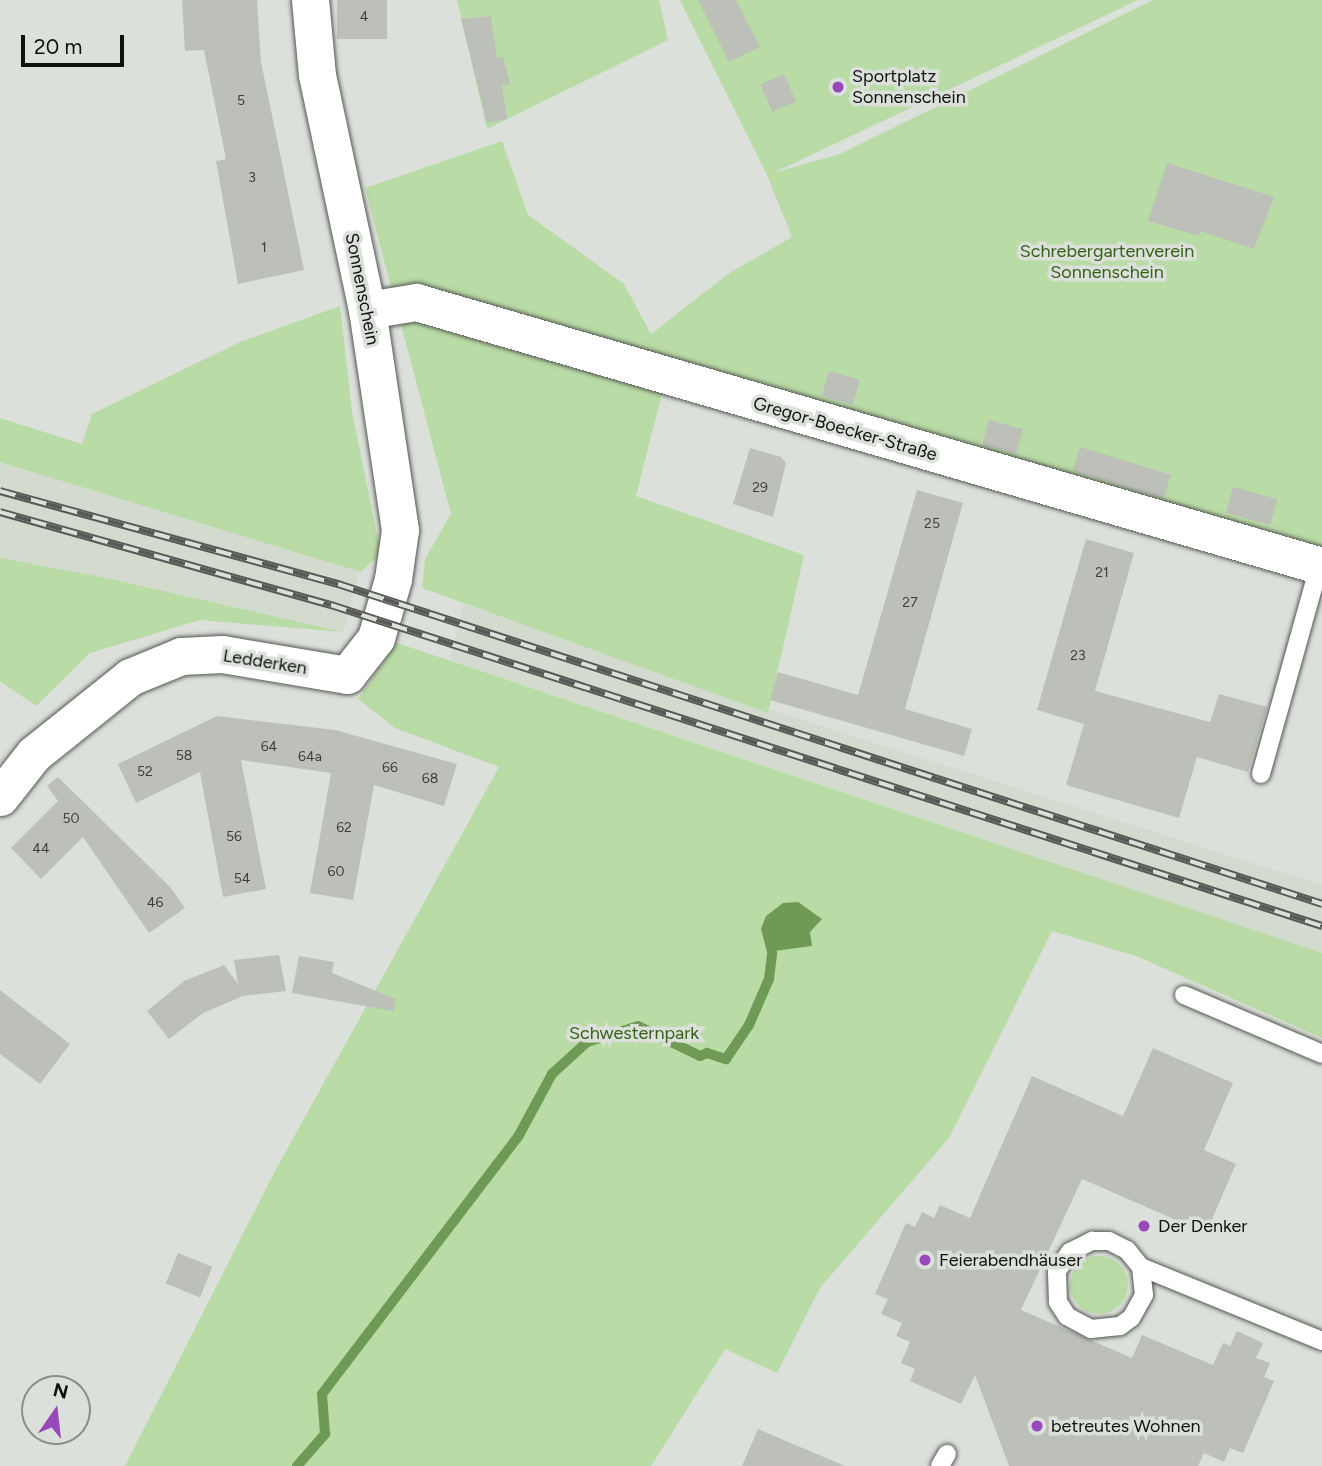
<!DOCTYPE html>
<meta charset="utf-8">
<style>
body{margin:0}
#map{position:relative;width:1322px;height:1466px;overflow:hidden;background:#dce0da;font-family:Figtree,sans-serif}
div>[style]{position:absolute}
.built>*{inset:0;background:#d2dbcd}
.green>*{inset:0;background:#b9dba5}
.round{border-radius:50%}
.water>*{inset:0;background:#6f9a55}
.stream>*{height:10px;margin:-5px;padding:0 5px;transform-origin:5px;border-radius:5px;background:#6f9a55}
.building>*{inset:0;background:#bcc0b9;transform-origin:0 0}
.roads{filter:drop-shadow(0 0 2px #545853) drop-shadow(0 0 2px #545853)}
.service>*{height:18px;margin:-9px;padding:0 9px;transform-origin:9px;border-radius:9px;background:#fff}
.minor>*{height:37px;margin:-18.5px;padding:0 18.5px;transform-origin:18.5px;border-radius:18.5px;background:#fff}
.rail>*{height:8px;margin-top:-4px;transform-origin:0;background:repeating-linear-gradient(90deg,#dce0da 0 16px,#575a56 0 32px);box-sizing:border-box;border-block:2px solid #575a56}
.dots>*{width:19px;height:19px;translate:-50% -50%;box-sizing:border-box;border:4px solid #dce0da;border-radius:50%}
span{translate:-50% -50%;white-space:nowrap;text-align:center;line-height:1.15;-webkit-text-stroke:7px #dce0da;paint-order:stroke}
.number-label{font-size:14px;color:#3b3e3a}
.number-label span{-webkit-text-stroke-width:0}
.poi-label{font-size:18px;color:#101210}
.left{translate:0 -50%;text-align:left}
.park-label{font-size:18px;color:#376018}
.street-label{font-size:18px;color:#101210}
.north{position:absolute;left:21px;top:1375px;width:70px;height:70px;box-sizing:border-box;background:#dce0da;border:2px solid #8a8e89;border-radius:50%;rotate:14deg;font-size:19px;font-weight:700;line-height:28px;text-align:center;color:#101210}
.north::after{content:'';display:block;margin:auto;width:24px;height:32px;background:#9749b9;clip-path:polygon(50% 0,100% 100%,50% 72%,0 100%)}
.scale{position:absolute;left:21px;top:35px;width:103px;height:32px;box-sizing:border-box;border:4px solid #101210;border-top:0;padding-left:9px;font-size:21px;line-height:24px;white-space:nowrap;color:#101210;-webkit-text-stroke:5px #dce0da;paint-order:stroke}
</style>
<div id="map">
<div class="built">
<div style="clip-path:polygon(0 462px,361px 566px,343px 632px,111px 579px,0 560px)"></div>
<div style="clip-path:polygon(464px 604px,761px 707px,1322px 885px,1322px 953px,449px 660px)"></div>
</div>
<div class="green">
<div style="clip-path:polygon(457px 0,659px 0,668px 40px,487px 129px)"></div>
<div style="clip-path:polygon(680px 0,1138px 0,773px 173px,840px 154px,1153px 0,1322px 0,1322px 549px,680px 360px,661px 397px,636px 496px,804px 555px,768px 713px,422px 588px,425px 559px,451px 514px,365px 188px,502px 141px,528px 215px,624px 284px,651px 334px,728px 274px,792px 237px,767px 175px)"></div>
<div style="clip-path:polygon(340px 306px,352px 412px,381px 553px,361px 572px,0 462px,0 418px,82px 444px,92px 414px,240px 342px)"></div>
<div style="clip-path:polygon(0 558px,111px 579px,343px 632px,200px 620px,90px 653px,36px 706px,0 681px)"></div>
<div style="clip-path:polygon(397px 643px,1322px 953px,1322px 1038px,1136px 956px,1052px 931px,949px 1138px,820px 1288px,777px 1373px,725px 1349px,651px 1466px,125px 1466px,275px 1171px,499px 767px,395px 728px,358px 699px)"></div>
<div class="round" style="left:1070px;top:1256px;width:58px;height:58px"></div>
</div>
<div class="water">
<div style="clip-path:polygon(798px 902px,822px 919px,810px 932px,812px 946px,767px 952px,761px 929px,766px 916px,783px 903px)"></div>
</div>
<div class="stream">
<div style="left:297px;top:1466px;width:43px;rotate:-48.8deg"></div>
<div style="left:325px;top:1434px;width:40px;rotate:-94.3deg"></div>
<div style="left:322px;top:1394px;width:323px;rotate:-52.7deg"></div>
<div style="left:518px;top:1137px;width:72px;rotate:-61.6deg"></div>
<div style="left:552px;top:1074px;width:47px;rotate:-42.4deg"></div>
<div style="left:587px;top:1042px;width:53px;rotate:-17.4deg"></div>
<div style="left:638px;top:1026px;width:69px;rotate:25.8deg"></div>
<div style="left:700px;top:1056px;width:8px;rotate:-23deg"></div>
<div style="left:707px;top:1053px;width:20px;rotate:18deg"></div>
<div style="left:726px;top:1059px;width:41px;rotate:-55.9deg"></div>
<div style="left:749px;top:1025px;width:50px;rotate:-66.5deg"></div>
<div style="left:769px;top:979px;width:26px;rotate:-83deg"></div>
</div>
<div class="building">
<div style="clip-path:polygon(182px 0,257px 0,261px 62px,304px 270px,238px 284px,216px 161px,226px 159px,204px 50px,185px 51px)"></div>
<div style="left:337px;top:0;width:50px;height:39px"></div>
<div style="clip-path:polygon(698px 0,736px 0,760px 47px,729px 62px)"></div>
<div style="clip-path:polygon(491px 16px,497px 58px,503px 57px,510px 84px,502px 86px,507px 119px,487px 123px,461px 19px)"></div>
<div style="left:784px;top:74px;width:30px;height:26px;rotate:66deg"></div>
<div style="clip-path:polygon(1167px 163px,1274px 197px,1254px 249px,1200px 231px,1199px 236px,1148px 221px)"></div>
<div style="left:829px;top:371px;width:32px;height:26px;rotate:16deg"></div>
<div style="left:989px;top:420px;width:35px;height:26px;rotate:15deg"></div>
<div style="left:1080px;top:447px;width:95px;height:25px;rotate:17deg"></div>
<div style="clip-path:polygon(750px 448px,781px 457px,786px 463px,773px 517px,733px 504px)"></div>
<div style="left:1233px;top:487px;width:46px;height:27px;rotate:15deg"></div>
<div style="clip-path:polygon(917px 490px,963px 503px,905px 709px,972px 729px,964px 756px,770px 700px,778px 672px,858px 695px)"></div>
<div style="clip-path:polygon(1086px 539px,1134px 553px,1095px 691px,1210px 722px,1219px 694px,1267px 707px,1248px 772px,1197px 757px,1179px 818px,1066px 785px,1084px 724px,1037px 710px)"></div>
<div style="clip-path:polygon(217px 716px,335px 730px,457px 764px,444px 806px,374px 785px,353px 900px,310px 893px,331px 773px,241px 760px,266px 889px,223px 897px,200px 772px,136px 803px,118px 764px)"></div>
<div style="clip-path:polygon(58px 777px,171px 888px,185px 908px,149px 933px,83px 837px,41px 879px,11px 848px,58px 801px,47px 786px)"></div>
<div style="clip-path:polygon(279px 955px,286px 991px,243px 996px,203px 1013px,169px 1039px,147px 1011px,184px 981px,224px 965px,238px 984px,234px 960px)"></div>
<div style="clip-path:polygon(299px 956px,334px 962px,332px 973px,396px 999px,393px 1011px,292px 993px)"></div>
<div style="clip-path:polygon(0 990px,70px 1044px,40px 1084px,0 1054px)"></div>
<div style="clip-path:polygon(1153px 1048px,1233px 1083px,1204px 1150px,1236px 1164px,1206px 1233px,1082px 1179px,1021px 1310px,1132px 1358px,1142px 1335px,1213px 1365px,1223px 1343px,1230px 1346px,1237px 1331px,1263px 1343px,1256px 1358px,1270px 1363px,1264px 1377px,1274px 1381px,1243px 1453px,1230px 1448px,1224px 1462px,1204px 1453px,1198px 1466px,1009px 1466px,975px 1375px,961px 1404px,910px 1381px,915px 1369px,901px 1363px,910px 1342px,896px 1336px,902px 1323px,881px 1314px,888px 1299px,875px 1294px,906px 1223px,915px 1227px,922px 1212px,934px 1218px,940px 1205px,970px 1218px,1032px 1076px,1123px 1116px)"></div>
<div style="left:178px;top:1253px;width:37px;height:33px;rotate:22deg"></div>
<div style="clip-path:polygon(758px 1429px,845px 1466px,742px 1466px)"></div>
</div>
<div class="roads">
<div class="service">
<div style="left:1261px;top:774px;width:216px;rotate:-74.4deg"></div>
<div style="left:1184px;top:995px;width:150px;rotate:23.1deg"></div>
<div style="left:1141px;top:1267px;width:28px;rotate:84deg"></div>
<div style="left:1144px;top:1295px;width:26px;rotate:119deg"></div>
<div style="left:1131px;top:1318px;width:14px;rotate:144deg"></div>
<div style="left:1120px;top:1326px;width:29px;rotate:174deg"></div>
<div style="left:1091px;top:1329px;width:27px;rotate:-152deg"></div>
<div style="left:1067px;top:1316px;width:17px;rotate:-123deg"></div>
<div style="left:1058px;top:1302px;width:31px;rotate:-92deg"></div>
<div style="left:1057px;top:1271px;width:23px;rotate:-56deg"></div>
<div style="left:1070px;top:1252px;width:25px;rotate:-27deg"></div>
<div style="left:1092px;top:1241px;width:17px"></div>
<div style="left:1109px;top:1241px;width:20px;rotate:27deg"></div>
<div style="left:1127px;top:1250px;width:22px;rotate:51deg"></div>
<div style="left:1141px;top:1267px;width:196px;rotate:22.2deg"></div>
<div style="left:940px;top:1466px;width:14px;rotate:-60deg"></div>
</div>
<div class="minor">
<div style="left:367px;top:310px;width:50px;rotate:-9.3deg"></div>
<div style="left:416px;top:302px;width:944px;rotate:16.25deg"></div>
<div style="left:0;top:797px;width:55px;rotate:-51.7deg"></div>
<div style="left:34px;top:754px;width:123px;rotate:-38.7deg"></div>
<div style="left:130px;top:677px;width:55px;rotate:-22.4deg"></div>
<div style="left:181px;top:656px;width:41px;rotate:-2.8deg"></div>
<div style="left:222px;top:654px;width:127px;rotate:9.5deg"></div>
<div style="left:347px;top:675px;width:47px;rotate:-51.9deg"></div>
<div style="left:376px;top:638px;width:61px;rotate:-73.9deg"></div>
<div style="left:393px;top:579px;width:49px;rotate:-81.9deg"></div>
<div style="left:400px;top:530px;width:222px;rotate:-98.5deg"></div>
<div style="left:367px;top:310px;width:240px;rotate:-102deg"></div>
<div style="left:317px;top:75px;width:75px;rotate:-95.3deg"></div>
</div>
</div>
<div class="rail">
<div style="left:0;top:491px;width:351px;rotate:15.4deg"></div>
<div style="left:338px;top:584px;width:1035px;rotate:18.01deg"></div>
<div style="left:0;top:512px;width:344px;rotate:15.7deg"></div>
<div style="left:331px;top:605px;width:1042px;rotate:17.95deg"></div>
</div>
<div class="dots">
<div style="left:838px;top:87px;background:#9749b9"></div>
<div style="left:1144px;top:1226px;background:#9749b9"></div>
<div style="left:925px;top:1260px;background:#9749b9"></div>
<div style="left:1037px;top:1426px;background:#9749b9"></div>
</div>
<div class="number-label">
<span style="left:364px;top:17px">4</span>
<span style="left:241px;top:101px">5</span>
<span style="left:252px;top:178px">3</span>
<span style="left:264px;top:248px">1</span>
<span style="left:760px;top:488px">29</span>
<span style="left:932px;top:524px">25</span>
<span style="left:1102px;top:573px">21</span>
<span style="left:910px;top:603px">27</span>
<span style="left:1078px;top:656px">23</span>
<span style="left:269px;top:747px">64</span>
<span style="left:184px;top:756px">58</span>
<span style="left:310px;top:757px">64a</span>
<span style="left:390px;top:768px">66</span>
<span style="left:145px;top:772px">52</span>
<span style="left:430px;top:779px">68</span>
<span style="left:71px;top:819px">50</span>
<span style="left:344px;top:828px">62</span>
<span style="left:234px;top:837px">56</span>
<span style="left:41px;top:849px">44</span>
<span style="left:336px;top:872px">60</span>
<span style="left:242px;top:879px">54</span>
<span style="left:155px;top:903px">46</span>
</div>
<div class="poi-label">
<span class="left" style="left:852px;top:87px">Sportplatz<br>Sonnenschein</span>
<span class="left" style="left:1158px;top:1226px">Der Denker</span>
<span class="left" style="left:939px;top:1260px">Feierabendhäuser</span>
<span class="left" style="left:1051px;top:1426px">betreutes Wohnen</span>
</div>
<div class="park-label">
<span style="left:1107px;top:262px">Schrebergartenverein<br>Sonnenschein</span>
<span style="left:634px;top:1033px">Schwesternpark</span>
</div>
<div class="street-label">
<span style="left:362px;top:289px;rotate:79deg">Sonnenschein</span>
<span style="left:845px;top:429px;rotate:16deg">Gregor-Boecker-Straße</span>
<span style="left:265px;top:662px;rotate:9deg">Ledderken</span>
</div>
<div class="north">N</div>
<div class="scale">20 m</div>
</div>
